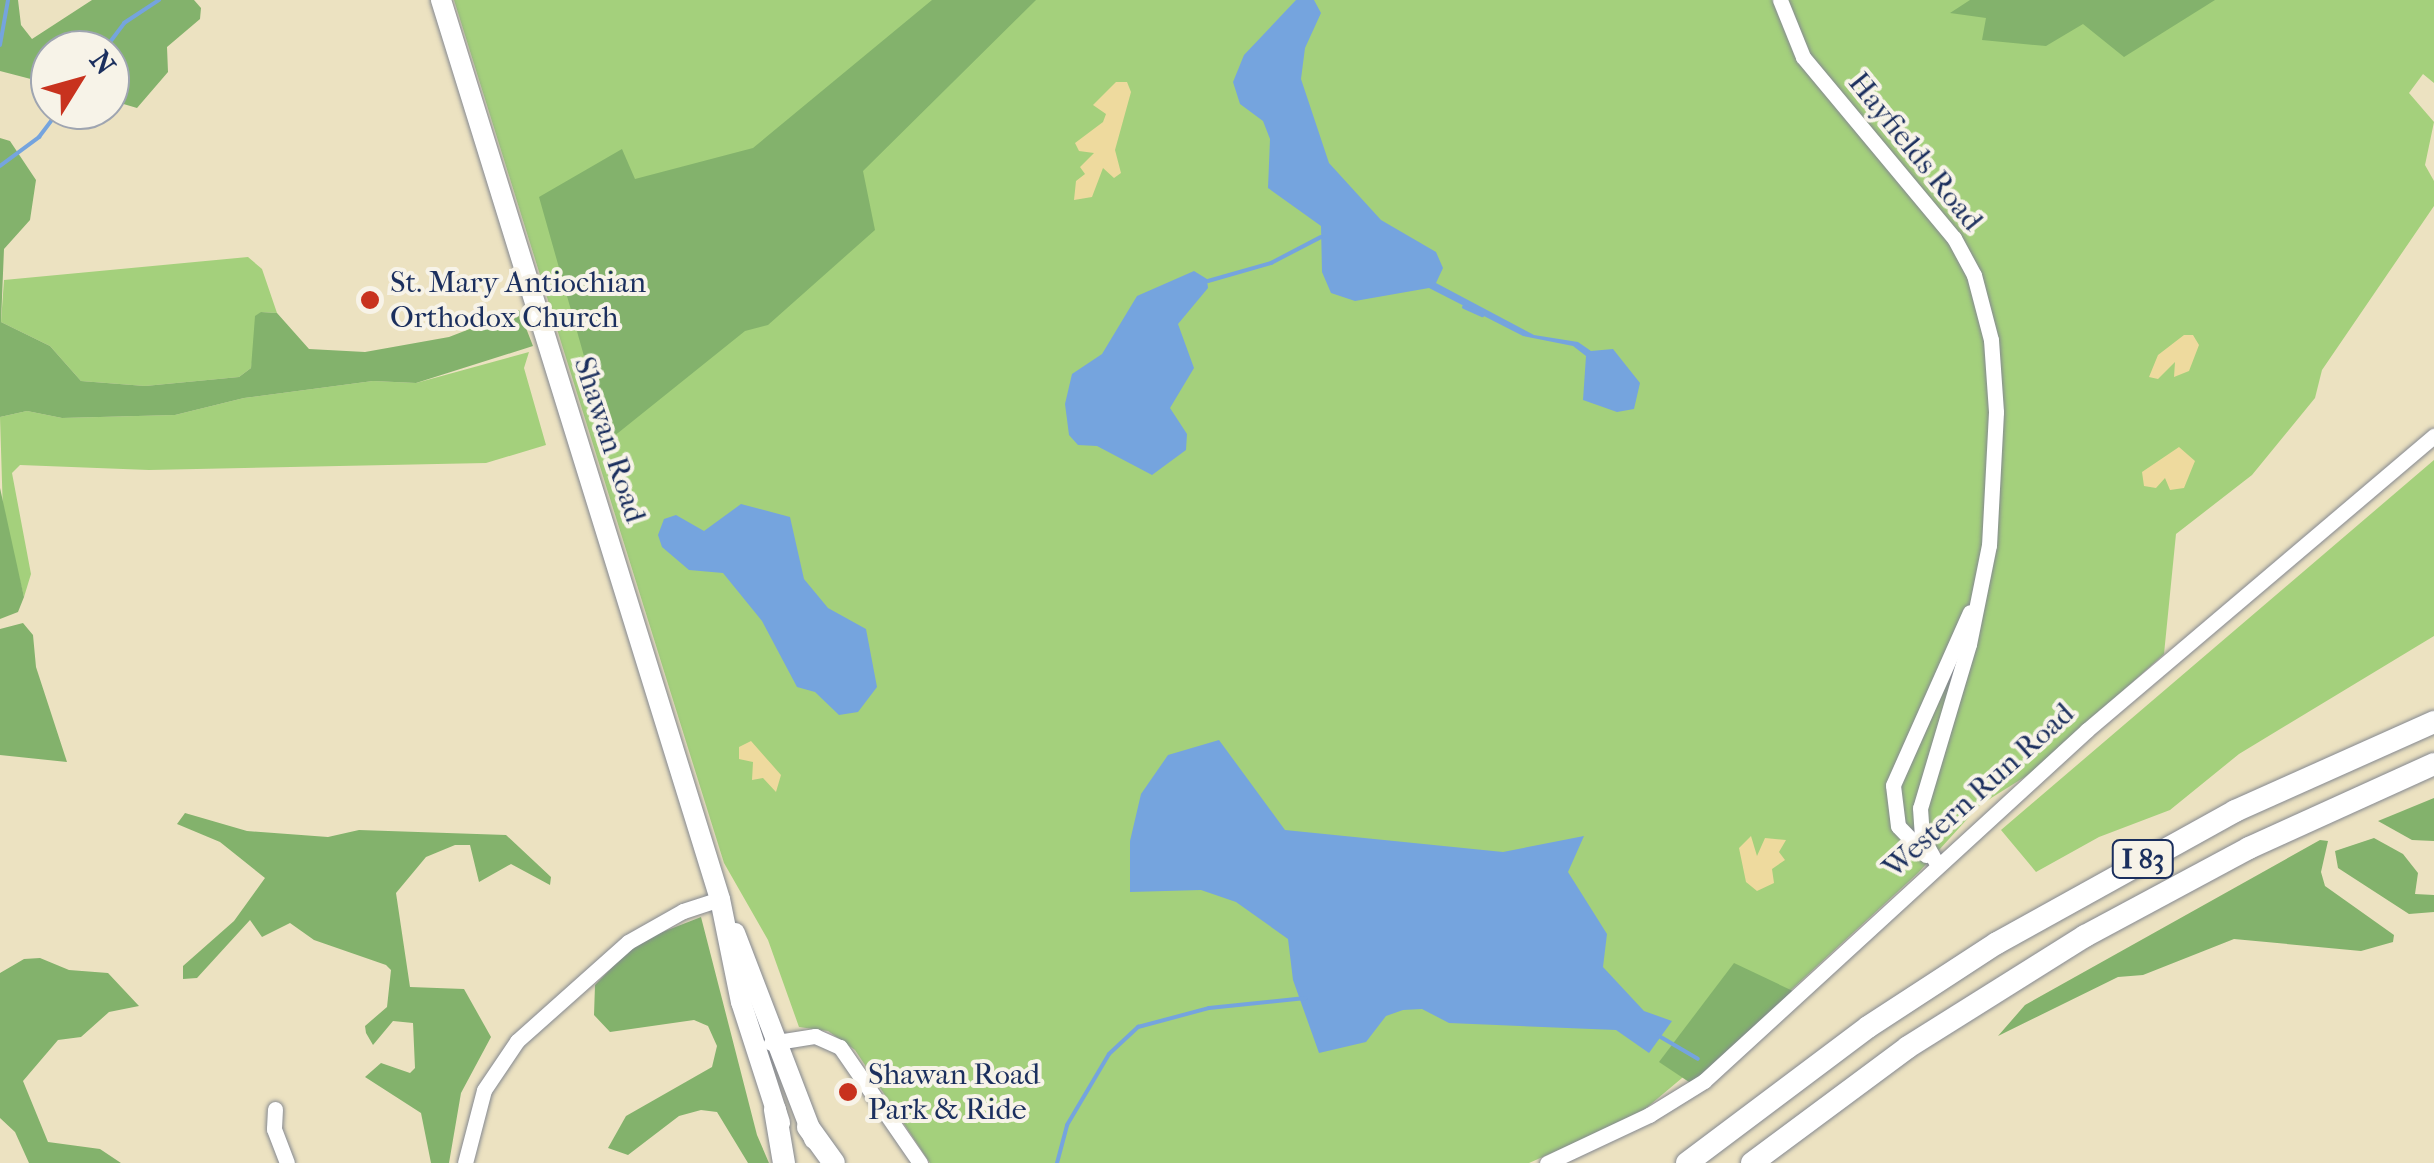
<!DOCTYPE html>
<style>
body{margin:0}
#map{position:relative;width:2434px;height:1163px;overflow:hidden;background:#ece2c1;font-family:"IM FELL French Canon",serif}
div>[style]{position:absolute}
.green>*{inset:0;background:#a4d07c}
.forest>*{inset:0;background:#83b26c}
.sand>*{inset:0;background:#eeda9e}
.water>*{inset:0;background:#75a4de}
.stream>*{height:4px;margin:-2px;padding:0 2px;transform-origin:2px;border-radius:2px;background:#75a4de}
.roads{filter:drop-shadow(0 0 2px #848890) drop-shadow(0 0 2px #848890)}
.minor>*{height:15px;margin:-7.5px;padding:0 7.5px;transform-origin:7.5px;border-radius:7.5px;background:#fff}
.major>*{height:20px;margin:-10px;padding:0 10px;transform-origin:10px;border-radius:10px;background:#fff}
.highway>*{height:22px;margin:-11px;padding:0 11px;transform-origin:11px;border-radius:11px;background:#fff}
.dots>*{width:28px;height:28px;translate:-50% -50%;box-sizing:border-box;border:5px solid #f7f3e8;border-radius:50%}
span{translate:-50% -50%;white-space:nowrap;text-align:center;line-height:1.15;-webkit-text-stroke:8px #f7f3e8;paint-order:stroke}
.shield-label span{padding:2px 8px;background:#f7f3e8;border:2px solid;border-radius:8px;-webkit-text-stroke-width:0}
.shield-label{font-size:28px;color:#1b2f5e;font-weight:700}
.street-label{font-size:30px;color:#1b2f5e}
.poi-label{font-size:30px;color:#1b2f5e}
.left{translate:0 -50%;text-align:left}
.north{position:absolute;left:30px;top:30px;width:100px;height:100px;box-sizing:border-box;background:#f7f3e8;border:2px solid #9fa5b1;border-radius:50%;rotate:53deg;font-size:28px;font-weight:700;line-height:40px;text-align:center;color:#1b2f5e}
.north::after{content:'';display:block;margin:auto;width:35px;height:45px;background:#c8321e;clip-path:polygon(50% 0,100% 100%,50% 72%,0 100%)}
</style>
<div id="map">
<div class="green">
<div style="clip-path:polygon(454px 0,2434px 0,2434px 83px,2423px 74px,2409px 93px,2434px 122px,2425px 165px,2434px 181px,2434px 206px,2322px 370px,2315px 398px,2252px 475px,2176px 534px,2164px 654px,2031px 773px,1980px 805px,1918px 873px,1715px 1060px,1701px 1062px,1638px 1115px,1529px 1163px,930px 1163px,855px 1050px,828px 1031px,799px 1027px,768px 940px,724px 863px)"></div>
<div style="clip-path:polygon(248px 257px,262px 269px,277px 313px,261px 312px,251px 368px,239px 377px,145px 386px,81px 381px,50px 346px,1px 322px,4px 280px)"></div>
<div style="clip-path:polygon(529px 352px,524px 368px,546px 445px,486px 463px,149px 470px,20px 465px,12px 473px,31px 574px,24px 597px,3px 514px,0 417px,27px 411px,62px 418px,175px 415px,244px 398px,373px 381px,416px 383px)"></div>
<div style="clip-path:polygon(2434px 460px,2434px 636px,2239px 754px,2170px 810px,2099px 837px,2036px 872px,2001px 830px)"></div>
</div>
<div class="forest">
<div style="clip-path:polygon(0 0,18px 0,21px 25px,32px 39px,92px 0,194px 0,201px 8px,200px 19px,167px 47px,168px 72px,137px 108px,110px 100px,110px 50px,50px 50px,50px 84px,0 71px)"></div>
<div style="clip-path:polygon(932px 0,1036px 0,863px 171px,875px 230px,768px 325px,745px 331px,608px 441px,539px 197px,622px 149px,635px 179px,753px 148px)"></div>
<div style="clip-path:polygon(1970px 0,2215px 0,2124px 57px,2083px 24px,2046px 46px,1982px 40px,1986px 18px,1950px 13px)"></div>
<div style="clip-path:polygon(0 138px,10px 141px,36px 180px,30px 220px,4px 249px,1px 322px,50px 346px,81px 381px,145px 386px,239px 377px,251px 368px,255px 316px,261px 312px,277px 313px,309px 349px,365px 352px,449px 337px,519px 310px,533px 346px,416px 383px,373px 381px,244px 398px,175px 415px,62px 418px,27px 411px,0 417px)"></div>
<div style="clip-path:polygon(0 488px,24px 597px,18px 612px,0 619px)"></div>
<div style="clip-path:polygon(23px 623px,33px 635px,36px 667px,67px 762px,0 755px,0 629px)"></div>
<div style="clip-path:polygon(2434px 798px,2434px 841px,2412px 840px,2378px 821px)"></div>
<div style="clip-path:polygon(185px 813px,247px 831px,328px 837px,359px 830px,506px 835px,551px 877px,550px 885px,511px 864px,479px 882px,470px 845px,455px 845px,426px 857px,396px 893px,410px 987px,464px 989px,491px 1037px,461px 1093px,449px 1163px,431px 1163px,421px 1113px,365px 1077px,381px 1063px,410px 1073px,415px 1068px,413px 1023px,393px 1021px,373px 1045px,366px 1033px,365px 1026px,387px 1007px,391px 970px,386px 965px,314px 940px,290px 923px,262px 937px,250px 920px,197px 978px,183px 979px,183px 966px,234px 921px,265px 878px,220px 842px,177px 824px)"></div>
<div style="clip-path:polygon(2374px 838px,2403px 854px,2418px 873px,2415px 894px,2434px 895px,2434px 912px,2409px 914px,2338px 868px,2335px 851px)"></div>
<div style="clip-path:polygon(2320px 840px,2328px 841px,2321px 872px,2325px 886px,2394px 935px,2393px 942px,2361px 951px,2234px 939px,2143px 975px,2118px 977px,1998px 1036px,2025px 1005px)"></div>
<div style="clip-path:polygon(701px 917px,757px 1135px,769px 1163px,748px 1163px,717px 1112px,701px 1110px,679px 1116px,628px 1155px,608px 1148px,626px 1116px,712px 1067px,717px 1046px,708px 1026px,694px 1020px,610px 1032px,594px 1015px,595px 985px,637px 942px)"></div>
<div style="clip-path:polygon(40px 958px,69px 970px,108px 973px,139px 1006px,109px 1012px,81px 1037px,58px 1040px,23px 1081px,48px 1142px,100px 1149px,121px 1163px,29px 1163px,15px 1132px,0 1118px,0 973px,24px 959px)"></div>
<div style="clip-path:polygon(1734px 963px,1795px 992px,1692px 1084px,1659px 1062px)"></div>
</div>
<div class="sand">
<div style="clip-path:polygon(1116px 82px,1127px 82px,1131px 92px,1115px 150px,1121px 173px,1114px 178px,1103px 168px,1092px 197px,1074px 200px,1076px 181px,1085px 174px,1080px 167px,1094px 153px,1079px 151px,1075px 143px,1103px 122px,1106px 114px,1093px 105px)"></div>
<div style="clip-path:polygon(2184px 335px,2193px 335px,2199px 345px,2189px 371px,2174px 377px,2175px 362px,2158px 379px,2149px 377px,2158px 355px)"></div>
<div style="clip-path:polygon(2179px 447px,2195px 461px,2184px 488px,2170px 490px,2165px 478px,2156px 488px,2144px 486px,2142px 472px)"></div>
<div style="clip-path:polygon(751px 741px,781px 775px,776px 792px,763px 778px,752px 780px,753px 762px,739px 759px,739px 747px)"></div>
<div style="clip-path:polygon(1751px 836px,1757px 856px,1765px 838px,1786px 840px,1779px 852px,1785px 860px,1772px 869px,1774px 883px,1757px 891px,1746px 882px,1739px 848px)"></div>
</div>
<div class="water">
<div style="clip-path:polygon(1296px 0,1314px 0,1321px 13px,1305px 48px,1301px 79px,1329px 163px,1381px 220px,1436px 252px,1443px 268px,1436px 283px,1534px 335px,1578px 342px,1591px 351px,1613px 349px,1640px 383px,1634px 409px,1617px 412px,1583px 400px,1586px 356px,1573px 346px,1523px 336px,1429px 288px,1355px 301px,1331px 293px,1322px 272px,1321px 226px,1268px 188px,1270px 139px,1263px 121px,1240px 104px,1233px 82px,1244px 55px)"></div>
<div style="clip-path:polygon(1194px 271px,1207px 279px,1208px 288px,1178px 324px,1194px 368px,1170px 408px,1187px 434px,1186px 450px,1152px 475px,1097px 446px,1078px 445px,1069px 435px,1065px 404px,1072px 374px,1102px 354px,1137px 296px)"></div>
<div style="clip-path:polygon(741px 504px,790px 517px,804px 579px,828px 608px,866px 629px,877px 687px,858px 712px,839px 715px,815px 692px,797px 687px,762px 621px,723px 573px,689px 570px,662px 547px,658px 535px,664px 519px,676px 515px,704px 531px)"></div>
<div style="clip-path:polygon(1219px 740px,1285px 830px,1503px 852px,1584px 836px,1568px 872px,1607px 934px,1603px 967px,1644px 1011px,1672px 1021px,1649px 1053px,1616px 1030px,1449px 1023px,1422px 1009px,1403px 1010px,1386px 1016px,1366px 1042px,1319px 1053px,1293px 980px,1288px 939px,1236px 902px,1201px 890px,1130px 892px,1130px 841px,1141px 794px,1168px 755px)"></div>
</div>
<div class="stream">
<div style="left:0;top:45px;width:46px;rotate:-79.9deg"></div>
<div style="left:104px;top:50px;width:34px;rotate:-53deg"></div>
<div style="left:124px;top:23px;width:42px;rotate:-33.3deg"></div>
<div style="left:0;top:166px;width:49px;rotate:-36.6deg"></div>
<div style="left:39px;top:137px;width:34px;rotate:-53deg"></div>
<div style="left:1208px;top:281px;width:66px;rotate:-15.9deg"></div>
<div style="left:1271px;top:263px;width:56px;rotate:-27.5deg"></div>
<div style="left:1464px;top:307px;width:20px;rotate:24deg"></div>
<div style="left:1659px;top:1036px;width:45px;rotate:30.5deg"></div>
<div style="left:1057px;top:1163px;width:39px;rotate:-75deg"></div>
<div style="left:1067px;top:1125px;width:82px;rotate:-59.4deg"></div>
<div style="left:1109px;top:1054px;width:40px;rotate:-43deg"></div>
<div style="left:1138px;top:1027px;width:73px;rotate:-15deg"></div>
<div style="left:1209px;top:1008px;width:97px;rotate:-5.9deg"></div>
</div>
<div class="roads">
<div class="minor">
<div style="left:1780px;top:0;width:61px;rotate:68deg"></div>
<div style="left:1803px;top:57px;width:236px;rotate:50.2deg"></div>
<div style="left:1954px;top:238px;width:42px;rotate:61.6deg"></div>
<div style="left:1974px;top:275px;width:67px;rotate:75.3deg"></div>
<div style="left:1991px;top:340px;width:72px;rotate:86deg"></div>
<div style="left:1996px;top:412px;width:133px;rotate:93deg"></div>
<div style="left:1989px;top:545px;width:101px;rotate:101.4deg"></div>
<div style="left:1969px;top:644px;width:171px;rotate:106.6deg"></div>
<div style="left:1920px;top:808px;width:29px;rotate:86deg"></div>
<div style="left:1922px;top:837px;width:31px;rotate:61deg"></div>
<div style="left:1926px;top:855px;width:40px;rotate:-134deg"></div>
<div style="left:1898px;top:826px;width:41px;rotate:-97deg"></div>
<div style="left:1893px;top:785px;width:189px;rotate:-66deg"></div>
<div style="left:771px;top:1043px;width:45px;rotate:-9deg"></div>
<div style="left:815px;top:1036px;width:27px;rotate:24deg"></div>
<div style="left:840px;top:1047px;width:141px;rotate:55.4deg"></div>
<div style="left:275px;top:1109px;width:20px;rotate:93deg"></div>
<div style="left:274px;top:1129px;width:36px;rotate:69deg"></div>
<div style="left:465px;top:1163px;width:75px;rotate:-75.4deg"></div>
<div style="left:484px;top:1090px;width:59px;rotate:-56deg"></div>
<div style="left:517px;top:1041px;width:149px;rotate:-41.7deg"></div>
<div style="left:628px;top:942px;width:63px;rotate:-29.4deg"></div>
<div style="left:683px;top:911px;width:39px;rotate:-18deg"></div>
<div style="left:1547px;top:1163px;width:113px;rotate:-25.2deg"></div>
<div style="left:1649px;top:1115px;width:65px;rotate:-31.7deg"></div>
<div style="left:1704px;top:1081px;width:520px;rotate:-42.5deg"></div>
<div style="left:2087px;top:730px;width:455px;rotate:-40.3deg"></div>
</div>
<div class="major">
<div style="left:441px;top:0;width:941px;rotate:72.76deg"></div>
<div style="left:720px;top:899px;width:105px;rotate:78.5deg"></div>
<div style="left:741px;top:1002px;width:127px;rotate:72.1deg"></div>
<div style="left:735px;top:933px;width:221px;rotate:69deg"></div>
</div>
<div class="highway">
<div style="left:775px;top:1110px;width:54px;rotate:80.4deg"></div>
<div style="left:808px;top:1127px;width:44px;rotate:54.2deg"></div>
<div style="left:1687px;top:1163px;width:226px;rotate:-36.9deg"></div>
<div style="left:1868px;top:1027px;width:154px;rotate:-33.1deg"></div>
<div style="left:1997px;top:943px;width:272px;rotate:-29deg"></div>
<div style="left:2235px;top:811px;width:218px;rotate:-24.1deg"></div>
<div style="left:1752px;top:1163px;width:194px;rotate:-36.6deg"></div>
<div style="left:1908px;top:1047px;width:209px;rotate:-32.1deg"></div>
<div style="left:2085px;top:936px;width:186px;rotate:-28.2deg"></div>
<div style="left:2249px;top:848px;width:203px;rotate:-24.4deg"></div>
</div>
</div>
<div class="dots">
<div style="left:370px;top:300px;background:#c8321e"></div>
<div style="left:848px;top:1092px;background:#c8321e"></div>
</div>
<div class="shield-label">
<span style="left:2143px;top:859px">I 83</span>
</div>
<div class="street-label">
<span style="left:1915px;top:152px;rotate:51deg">Hayfields Road</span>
<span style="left:609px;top:440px;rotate:72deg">Shawan Road</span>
<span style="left:1979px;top:791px;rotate:-42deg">Western Run Road</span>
</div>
<div class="poi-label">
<span class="left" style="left:390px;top:300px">St. Mary Antiochian<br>Orthodox Church</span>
<span class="left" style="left:868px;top:1092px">Shawan Road<br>Park &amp; Ride</span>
</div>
<div class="north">N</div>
</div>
